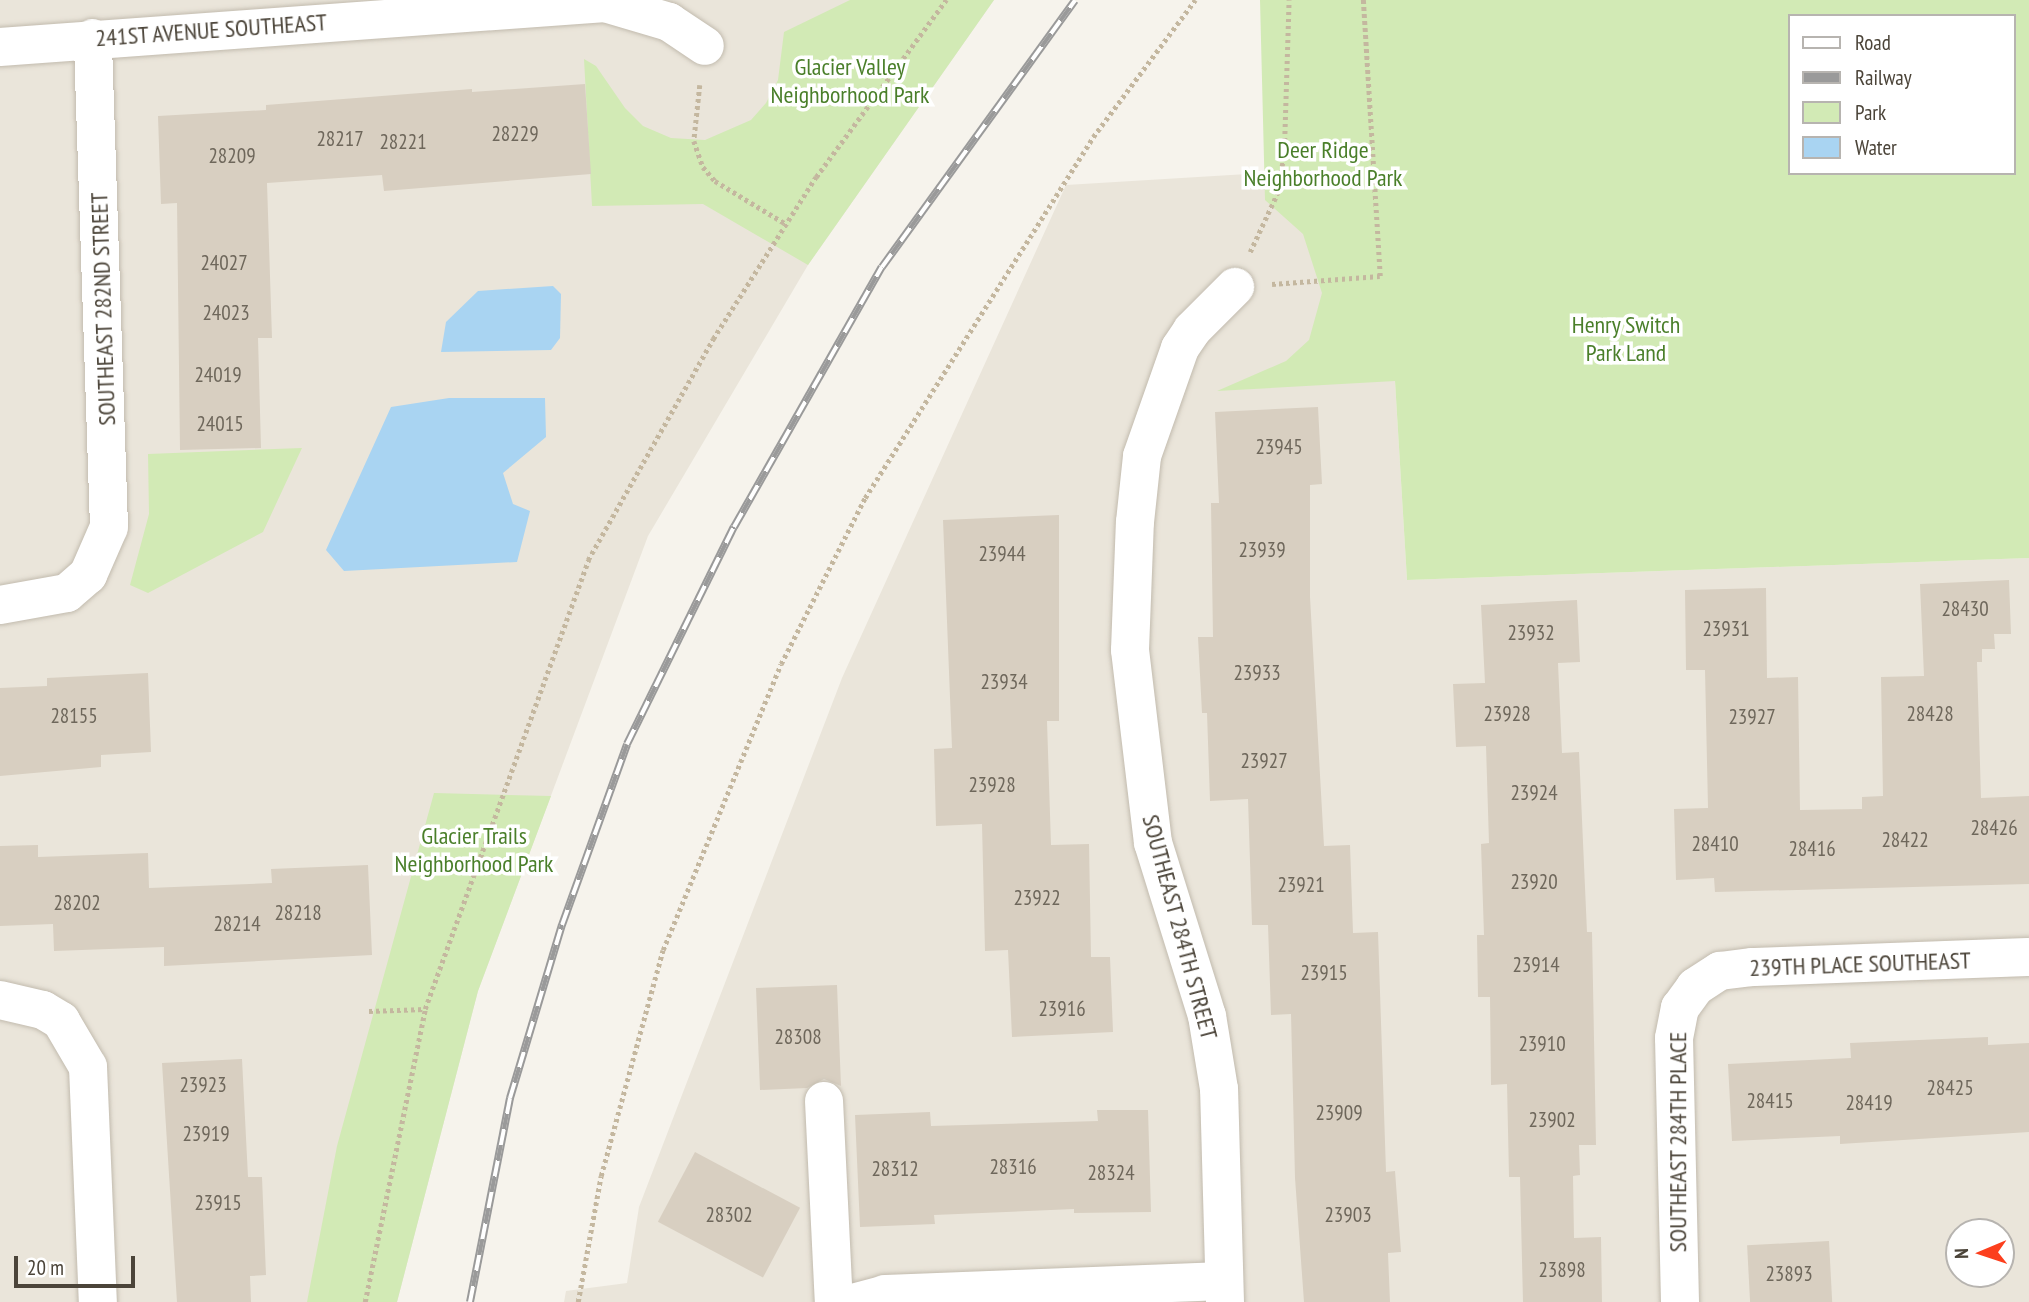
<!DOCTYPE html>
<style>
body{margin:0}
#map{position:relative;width:2029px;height:1302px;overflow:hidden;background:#f6f3ec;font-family:"PT Sans Narrow",sans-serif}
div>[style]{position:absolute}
.residential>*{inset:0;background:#eae5da}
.green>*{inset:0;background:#d2eab5}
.water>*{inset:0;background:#a9d4f2}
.building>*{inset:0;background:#d8cfc1;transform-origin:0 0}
.path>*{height:4.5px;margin-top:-2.25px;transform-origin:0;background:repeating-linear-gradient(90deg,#c4b79f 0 3.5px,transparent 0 7px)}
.roads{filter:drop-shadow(0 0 2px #c2bbae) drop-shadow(0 0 2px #c2bbae)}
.minor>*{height:38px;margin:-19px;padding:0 19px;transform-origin:19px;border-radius:19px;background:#fff}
.rail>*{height:8px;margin-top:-4px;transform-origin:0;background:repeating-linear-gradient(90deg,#fff 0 16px,#9a9a9a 0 32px);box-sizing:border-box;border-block:2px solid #9a9a9a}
span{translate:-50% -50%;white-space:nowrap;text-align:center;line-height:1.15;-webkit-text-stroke:7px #fff;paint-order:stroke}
.number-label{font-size:21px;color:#6e675b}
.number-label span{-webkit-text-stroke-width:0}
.street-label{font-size:24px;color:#4b4439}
.park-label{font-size:24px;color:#4a7f2a}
.legend{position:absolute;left:1788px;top:14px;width:228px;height:161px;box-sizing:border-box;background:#fff;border:2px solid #b7b4b0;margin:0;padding:9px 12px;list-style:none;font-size:21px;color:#4b4439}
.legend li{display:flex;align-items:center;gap:14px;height:35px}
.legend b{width:35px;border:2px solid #b7b4b0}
.north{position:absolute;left:1945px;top:1218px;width:70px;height:70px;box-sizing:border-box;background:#fff;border:2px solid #b7b4b0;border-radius:50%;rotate:268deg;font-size:19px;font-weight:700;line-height:28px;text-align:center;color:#4b4439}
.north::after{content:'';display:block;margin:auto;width:24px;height:32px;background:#fc3f1d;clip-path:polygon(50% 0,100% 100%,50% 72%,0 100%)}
.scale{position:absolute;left:14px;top:1256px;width:121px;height:32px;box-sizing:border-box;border:4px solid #4b4439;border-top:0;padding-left:9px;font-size:21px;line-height:24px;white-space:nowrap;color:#4b4439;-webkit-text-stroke:5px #fff;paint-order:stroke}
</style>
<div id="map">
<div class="residential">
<div style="clip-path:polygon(0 0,994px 0,808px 265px,648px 536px,478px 991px,397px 1302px,0 1302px)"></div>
<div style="clip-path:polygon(evenodd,1382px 166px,1407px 580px,2029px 558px,2029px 1302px,564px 1302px,566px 1291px,627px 1283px,639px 1207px,842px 678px,1066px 185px,1382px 166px,1959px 1232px,2001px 1232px,2001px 1274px,1959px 1274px,1959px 1232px)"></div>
</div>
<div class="green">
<div style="clip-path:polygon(850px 0,994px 0,808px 265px,703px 204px,592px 206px,584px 59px,596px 66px,625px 108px,643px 126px,671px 138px,705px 140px,751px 120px,766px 103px,778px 80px,784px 32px)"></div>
<div style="clip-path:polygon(evenodd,1260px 0,2029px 0,2029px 558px,1407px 580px,1395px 381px,1217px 391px,1286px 361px,1309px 340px,1322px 293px,1303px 234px,1265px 200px,1260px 0,1789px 16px,2013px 16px,2013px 173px,1789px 173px,1789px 16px)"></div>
<div style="clip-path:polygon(302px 448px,263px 532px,148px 593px,130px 585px,149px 514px,148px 454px)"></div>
<div style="clip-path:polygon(434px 793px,551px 796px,478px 991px,397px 1302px,307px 1302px,337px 1146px)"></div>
</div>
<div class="water">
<div style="clip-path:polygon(553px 286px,561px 294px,560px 338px,551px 350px,441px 352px,446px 322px,478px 291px)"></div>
<div style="clip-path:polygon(449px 398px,545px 398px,546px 437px,503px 473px,513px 504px,530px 511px,517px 562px,344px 571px,326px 550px,391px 407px)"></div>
</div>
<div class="building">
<div style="clip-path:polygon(585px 84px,591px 174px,384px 191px,382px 175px,267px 183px,272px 338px,258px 338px,261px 448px,180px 450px,177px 203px,161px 204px,158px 116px,266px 110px,266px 105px,472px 89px,472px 92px)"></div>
<div style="clip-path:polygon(1318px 407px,1322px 484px,1310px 485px,1310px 597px,1324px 846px,1350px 845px,1353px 933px,1378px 932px,1386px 1172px,1395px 1171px,1401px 1252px,1388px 1253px,1390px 1302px,1304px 1302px,1295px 1178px,1291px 1014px,1271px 1015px,1268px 925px,1252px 925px,1248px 799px,1210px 801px,1207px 713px,1202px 713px,1198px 637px,1213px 637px,1211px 503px,1219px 503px,1215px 412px)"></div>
<div style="clip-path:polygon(1059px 515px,1059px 721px,1047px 721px,1051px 845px,1089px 844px,1091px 957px,1110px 957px,1113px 1032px,1012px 1037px,1008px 950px,985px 951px,982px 824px,936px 826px,934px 749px,952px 748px,943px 520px)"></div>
<div style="clip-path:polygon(2009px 580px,2011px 634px,1994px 634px,1995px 649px,1982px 649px,1982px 662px,1977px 662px,1981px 798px,2029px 796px,2029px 884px,1715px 892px,1714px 878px,1676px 880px,1674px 809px,1708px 808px,1705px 670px,1686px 670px,1685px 590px,1766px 588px,1767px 678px,1798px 677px,1800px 810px,1862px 809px,1862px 797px,1883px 796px,1881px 677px,1924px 676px,1920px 584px)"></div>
<div style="clip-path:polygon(1577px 600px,1580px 662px,1558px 663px,1562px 753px,1579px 752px,1587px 932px,1592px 932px,1596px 1145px,1579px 1145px,1580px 1175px,1573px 1176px,1574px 1238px,1601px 1237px,1602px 1302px,1523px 1302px,1520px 1177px,1509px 1177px,1507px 1084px,1491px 1085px,1490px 997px,1478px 997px,1477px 935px,1484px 935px,1481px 844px,1489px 843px,1486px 746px,1456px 747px,1453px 684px,1485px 683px,1481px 605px)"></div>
<div style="clip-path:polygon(148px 673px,151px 752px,101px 755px,101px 767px,0 776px,0 688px,47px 686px,47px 678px)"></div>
<div style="clip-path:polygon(38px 845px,38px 857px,148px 853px,149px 888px,272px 883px,271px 869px,368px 865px,372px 955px,164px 966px,164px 947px,54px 951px,53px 924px,0 926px,0 846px)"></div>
<div style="clip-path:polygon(837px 985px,841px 1086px,824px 1079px,807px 1088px,760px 1090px,756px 988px)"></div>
<div style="clip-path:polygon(1988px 1037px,1988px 1045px,2029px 1043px,2029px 1132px,1840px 1144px,1840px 1136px,1732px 1141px,1728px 1064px,1851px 1058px,1850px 1043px)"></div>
<div style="clip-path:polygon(242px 1059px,248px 1177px,262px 1177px,266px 1275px,250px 1276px,251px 1302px,177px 1302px,162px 1063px)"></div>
<div style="clip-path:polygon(1097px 1110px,1148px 1110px,1151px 1212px,1074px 1213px,1074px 1209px,934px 1215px,935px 1224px,860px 1227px,855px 1115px,930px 1112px,931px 1126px,1098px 1121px)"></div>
<div style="left:695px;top:1152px;width:119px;height:79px;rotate:28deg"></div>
<div style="left:1829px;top:1241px;width:61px;height:82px;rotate:87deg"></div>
</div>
<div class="path">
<div style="left:700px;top:85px;width:56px;rotate:96.1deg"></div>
<div style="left:694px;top:141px;width:28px;rotate:71deg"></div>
<div style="left:703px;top:167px;width:18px;rotate:49deg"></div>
<div style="left:715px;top:181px;width:83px;rotate:31.2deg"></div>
<div style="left:1250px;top:252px;width:64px;rotate:-65deg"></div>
<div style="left:1277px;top:194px;width:40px;rotate:-80deg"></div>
<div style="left:1284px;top:155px;width:155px;rotate:-88.2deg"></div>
<div style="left:1272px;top:284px;width:108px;rotate:-4.2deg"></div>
<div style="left:1380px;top:276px;width:277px;rotate:-93.5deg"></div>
<div style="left:369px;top:1011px;width:56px;rotate:-2deg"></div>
<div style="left:365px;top:1302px;width:299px;rotate:-78.4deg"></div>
<div style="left:425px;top:1009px;width:478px;rotate:-70deg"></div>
<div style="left:588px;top:560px;width:254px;rotate:-60.5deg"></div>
<div style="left:713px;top:339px;width:192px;rotate:-57.6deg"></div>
<div style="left:816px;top:177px;width:220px;rotate:-53.7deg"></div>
<div style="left:578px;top:1302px;width:128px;rotate:-79.7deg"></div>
<div style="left:601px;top:1176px;width:234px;rotate:-74.7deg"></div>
<div style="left:663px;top:950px;width:309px;rotate:-67.6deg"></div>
<div style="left:781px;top:664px;width:186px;rotate:-63.2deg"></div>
<div style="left:865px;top:498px;width:427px;rotate:-57.7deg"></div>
<div style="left:1093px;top:137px;width:171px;rotate:-53.3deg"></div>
</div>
<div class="roads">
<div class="minor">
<div style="left:0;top:47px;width:607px;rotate:-4.16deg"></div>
<div style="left:605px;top:3px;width:67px;rotate:16.5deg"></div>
<div style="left:669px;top:22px;width:43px;rotate:33.7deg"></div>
<div style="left:0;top:605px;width:68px;rotate:-10.2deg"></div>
<div style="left:67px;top:593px;width:28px;rotate:-41deg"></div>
<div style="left:88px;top:575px;width:52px;rotate:-66.4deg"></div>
<div style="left:109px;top:527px;width:489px;rotate:-91.9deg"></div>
<div style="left:0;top:1000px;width:44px;rotate:13.1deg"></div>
<div style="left:43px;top:1010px;width:21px;rotate:31deg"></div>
<div style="left:61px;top:1021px;width:53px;rotate:59.6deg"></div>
<div style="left:88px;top:1067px;width:235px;rotate:87.6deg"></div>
<div style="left:824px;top:1101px;width:201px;rotate:87.2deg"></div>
<div style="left:856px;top:1302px;width:30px;rotate:-15deg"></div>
<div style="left:885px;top:1294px;width:339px;rotate:-2.2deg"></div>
<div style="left:1225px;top:1302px;width:213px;rotate:-91.6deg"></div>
<div style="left:1219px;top:1089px;width:74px;rotate:-99.3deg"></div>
<div style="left:1207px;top:1016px;width:181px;rotate:-107.3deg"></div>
<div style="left:1153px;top:843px;width:194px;rotate:-96.8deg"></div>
<div style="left:1130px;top:650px;width:128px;rotate:-87.8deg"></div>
<div style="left:1135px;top:522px;width:66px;rotate:-83.9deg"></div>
<div style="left:1142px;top:456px;width:114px;rotate:-70.6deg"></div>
<div style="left:1180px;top:348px;width:22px;rotate:-56deg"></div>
<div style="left:1192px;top:330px;width:61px;rotate:-45deg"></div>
<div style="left:1680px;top:1302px;width:264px;rotate:-91.3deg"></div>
<div style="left:1674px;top:1038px;width:31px;rotate:-79deg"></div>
<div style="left:1680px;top:1008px;width:26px;rotate:-54deg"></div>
<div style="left:1695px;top:987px;width:30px;rotate:-33deg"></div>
<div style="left:1720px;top:971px;width:33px;rotate:-7deg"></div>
<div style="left:1753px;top:967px;width:276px;rotate:-2.1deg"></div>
</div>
</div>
<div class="rail">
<div style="left:470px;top:1302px;width:208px;rotate:-78.9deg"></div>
<div style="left:510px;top:1098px;width:181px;rotate:-73.3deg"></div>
<div style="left:562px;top:925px;width:192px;rotate:-70.2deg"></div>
<div style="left:627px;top:744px;width:242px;rotate:-63.8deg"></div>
<div style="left:734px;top:527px;width:299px;rotate:-60.4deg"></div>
<div style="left:882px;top:267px;width:329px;rotate:-54.1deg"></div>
</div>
<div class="number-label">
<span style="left:515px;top:134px">28229</span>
<span style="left:340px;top:139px">28217</span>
<span style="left:403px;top:142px">28221</span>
<span style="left:232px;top:156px">28209</span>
<span style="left:224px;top:263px">24027</span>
<span style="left:226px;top:313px">24023</span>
<span style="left:218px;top:375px">24019</span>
<span style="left:220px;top:424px">24015</span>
<span style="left:1279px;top:447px">23945</span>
<span style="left:1262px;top:550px">23939</span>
<span style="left:1002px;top:554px">23944</span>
<span style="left:1965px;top:609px">28430</span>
<span style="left:1726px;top:629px">23931</span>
<span style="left:1531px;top:633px">23932</span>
<span style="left:1257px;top:673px">23933</span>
<span style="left:1004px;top:682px">23934</span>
<span style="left:1507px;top:714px">23928</span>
<span style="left:1930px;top:714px">28428</span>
<span style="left:74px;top:716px">28155</span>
<span style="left:1752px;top:717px">23927</span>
<span style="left:1264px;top:761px">23927</span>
<span style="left:992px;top:785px">23928</span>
<span style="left:1534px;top:793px">23924</span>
<span style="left:1994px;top:828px">28426</span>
<span style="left:1905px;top:840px">28422</span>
<span style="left:1715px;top:844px">28410</span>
<span style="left:1812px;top:849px">28416</span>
<span style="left:1534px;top:882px">23920</span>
<span style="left:1301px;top:885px">23921</span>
<span style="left:1037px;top:898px">23922</span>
<span style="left:77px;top:903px">28202</span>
<span style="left:298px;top:913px">28218</span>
<span style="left:237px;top:924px">28214</span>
<span style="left:1536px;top:965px">23914</span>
<span style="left:1324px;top:973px">23915</span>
<span style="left:1062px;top:1009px">23916</span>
<span style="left:798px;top:1037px">28308</span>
<span style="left:1542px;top:1044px">23910</span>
<span style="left:203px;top:1085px">23923</span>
<span style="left:1950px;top:1088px">28425</span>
<span style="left:1770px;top:1101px">28415</span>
<span style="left:1869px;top:1103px">28419</span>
<span style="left:1339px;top:1113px">23909</span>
<span style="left:1552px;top:1120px">23902</span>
<span style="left:206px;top:1134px">23919</span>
<span style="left:1013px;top:1167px">28316</span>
<span style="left:895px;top:1169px">28312</span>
<span style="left:1111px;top:1173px">28324</span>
<span style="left:218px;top:1203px">23915</span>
<span style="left:729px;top:1215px">28302</span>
<span style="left:1348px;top:1215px">23903</span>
<span style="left:1562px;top:1270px">23898</span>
<span style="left:1789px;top:1274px">23893</span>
</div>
<div class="street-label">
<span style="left:211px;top:30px;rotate:-4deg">241ST AVENUE SOUTHEAST</span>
<span style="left:103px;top:309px;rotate:-92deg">SOUTHEAST 282ND STREET</span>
<span style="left:1180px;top:927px;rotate:75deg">SOUTHEAST 284TH STREET</span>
<span style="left:1860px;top:964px;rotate:-2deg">239TH PLACE SOUTHEAST</span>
<span style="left:1678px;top:1142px;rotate:-90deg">SOUTHEAST 284TH PLACE</span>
</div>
<div class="park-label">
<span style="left:850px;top:81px">Glacier Valley<br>Neighborhood Park</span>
<span style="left:1323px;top:164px">Deer Ridge<br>Neighborhood Park</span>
<span style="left:1626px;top:339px">Henry Switch<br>Park Land</span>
<span style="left:474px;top:850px">Glacier Trails<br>Neighborhood Park</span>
</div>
<ul class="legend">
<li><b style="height:9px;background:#fff"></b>Road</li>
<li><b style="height:9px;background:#9a9a9a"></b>Railway</li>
<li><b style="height:19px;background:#d2eab5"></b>Park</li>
<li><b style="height:19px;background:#a9d4f2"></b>Water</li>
</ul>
<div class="north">N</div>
<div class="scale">20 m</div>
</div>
